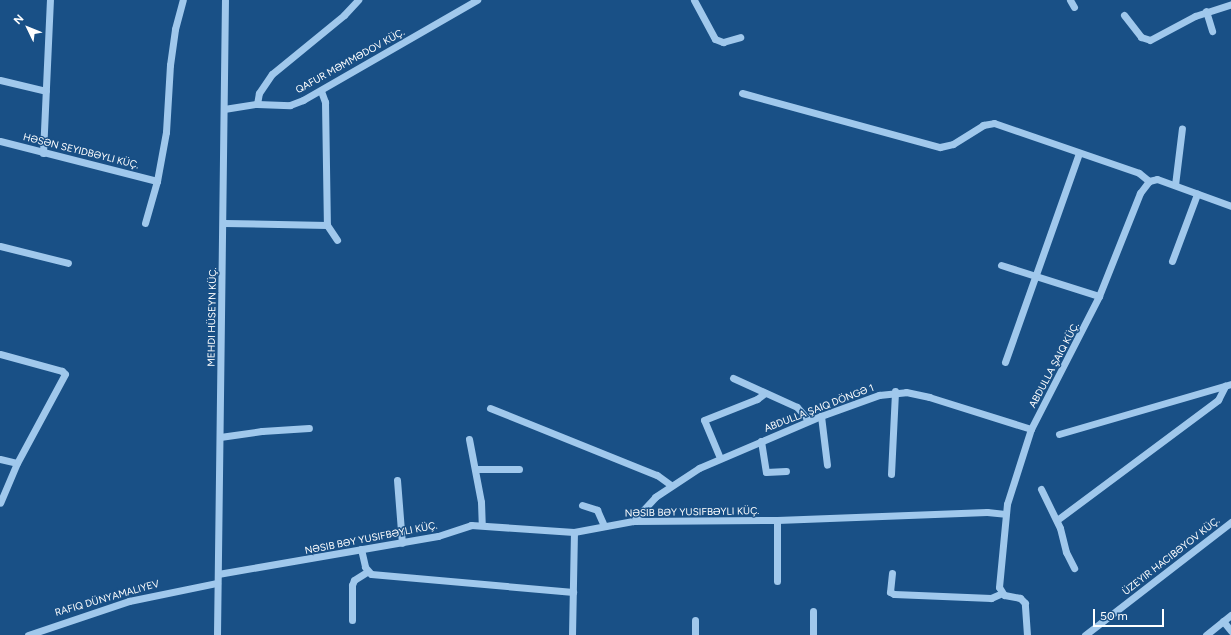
<!DOCTYPE html>
<meta charset="utf-8">
<style>
body{margin:0}
#map{position:relative;width:1231px;height:635px;overflow:hidden;background:#195086;font-family:Figtree,sans-serif}
div>[style]{position:absolute}
.minor>*{height:7px;margin:-3.5px;padding:0 3.5px;transform-origin:3.5px;border-radius:3.5px;background:#a0c8ec}
span{translate:-50% -50%;white-space:nowrap;text-align:center;line-height:1.15;-webkit-text-stroke:3px #195086;paint-order:stroke}
.street-label{font-size:10px;color:#fff}
.north{position:absolute;left:8px;top:8px;width:40px;height:40px;-webkit-text-stroke:3px #195086;paint-order:stroke;rotate:313deg;font-size:11px;font-weight:700;line-height:16px;text-align:center;color:#fff}
.north::after{content:'';display:block;margin:auto;width:14px;height:18px;background:#fff;clip-path:polygon(50% 0,100% 100%,50% 72%,0 100%)}
.scale{position:absolute;left:1093px;top:609px;width:71px;height:18px;box-sizing:border-box;border:2px solid #fff;border-top:0;padding-left:5px;font-size:12px;line-height:14px;white-space:nowrap;color:#fff;-webkit-text-stroke:3px #195086;paint-order:stroke}
</style>
<div id="map">
<div class="minor">
<div style="left:694px;top:0;width:44px;rotate:61.7deg"></div>
<div style="left:715px;top:39px;width:9px;rotate:21deg"></div>
<div style="left:723px;top:42px;width:18px;rotate:-16deg"></div>
<div style="left:1070px;top:0;width:8px;rotate:60deg"></div>
<div style="left:1206px;top:11px;width:21px;rotate:73deg"></div>
<div style="left:1124px;top:15px;width:28px;rotate:52deg"></div>
<div style="left:1141px;top:37px;width:9px;rotate:18deg"></div>
<div style="left:1150px;top:40px;width:51px;rotate:-28.1deg"></div>
<div style="left:1195px;top:16px;width:38px;rotate:-18deg"></div>
<div style="left:0;top:80px;width:47px;rotate:13.4deg"></div>
<div style="left:321px;top:91px;width:12px;rotate:70deg"></div>
<div style="left:325px;top:102px;width:123px;rotate:89.1deg"></div>
<div style="left:327px;top:225px;width:18px;rotate:56deg"></div>
<div style="left:742px;top:93px;width:205px;rotate:15.3deg"></div>
<div style="left:940px;top:147px;width:13px;rotate:-13deg"></div>
<div style="left:953px;top:144px;width:36px;rotate:-32deg"></div>
<div style="left:983px;top:125px;width:11px;rotate:-10deg"></div>
<div style="left:994px;top:123px;width:153px;rotate:19deg"></div>
<div style="left:1139px;top:173px;width:13px;rotate:39deg"></div>
<div style="left:257px;top:104px;width:11px;rotate:-80deg"></div>
<div style="left:259px;top:93px;width:23px;rotate:-56deg"></div>
<div style="left:272px;top:74px;width:93px;rotate:-39.3deg"></div>
<div style="left:344px;top:15px;width:21px;rotate:-47deg"></div>
<div style="left:224px;top:109px;width:33px;rotate:-9deg"></div>
<div style="left:257px;top:104px;width:33px;rotate:2deg"></div>
<div style="left:290px;top:105px;width:14px;rotate:-21deg"></div>
<div style="left:303px;top:100px;width:201px;rotate:-29.9deg"></div>
<div style="left:0;top:141px;width:162px;rotate:14.3deg"></div>
<div style="left:43px;top:153px;width:153px;rotate:-87.4deg"></div>
<div style="left:1175px;top:185px;width:57px;rotate:-83deg"></div>
<div style="left:145px;top:223px;width:44px;rotate:-74.1deg"></div>
<div style="left:157px;top:181px;width:50px;rotate:-79.6deg"></div>
<div style="left:166px;top:132px;width:67px;rotate:-86.6deg"></div>
<div style="left:170px;top:65px;width:36px;rotate:-82deg"></div>
<div style="left:175px;top:29px;width:30px;rotate:-75deg"></div>
<div style="left:224px;top:223px;width:103px;rotate:1.1deg"></div>
<div style="left:0;top:246px;width:70px;rotate:14deg"></div>
<div style="left:1172px;top:261px;width:72px;rotate:-69.5deg"></div>
<div style="left:1001px;top:265px;width:103px;rotate:17.6deg"></div>
<div style="left:0;top:354px;width:64px;rotate:15.3deg"></div>
<div style="left:62px;top:371px;width:4px;rotate:45deg"></div>
<div style="left:65px;top:374px;width:101px;rotate:118.3deg"></div>
<div style="left:17px;top:463px;width:43px;rotate:113deg"></div>
<div style="left:1005px;top:362px;width:222px;rotate:-70.5deg"></div>
<div style="left:733px;top:378px;width:70px;rotate:24.4deg"></div>
<div style="left:797px;top:407px;width:18px;rotate:49deg"></div>
<div style="left:490px;top:408px;width:180px;rotate:21.9deg"></div>
<div style="left:657px;top:475px;width:17px;rotate:36deg"></div>
<div style="left:821px;top:416px;width:49px;rotate:83deg"></div>
<div style="left:1059px;top:434px;width:179px;rotate:-16.2deg"></div>
<div style="left:220px;top:437px;width:42px;rotate:-8.1deg"></div>
<div style="left:262px;top:431px;width:47px;rotate:-3.7deg"></div>
<div style="left:469px;top:439px;width:64px;rotate:79.2deg"></div>
<div style="left:481px;top:502px;width:23px;rotate:88deg"></div>
<div style="left:761px;top:441px;width:31px;rotate:81deg"></div>
<div style="left:766px;top:472px;width:20px;rotate:-3deg"></div>
<div style="left:720px;top:458px;width:41px;rotate:-112.8deg"></div>
<div style="left:704px;top:420px;width:57px;rotate:-21.6deg"></div>
<div style="left:757px;top:399px;width:10px;rotate:-37deg"></div>
<div style="left:0;top:459px;width:17px;rotate:13deg"></div>
<div style="left:476px;top:469px;width:43px"></div>
<div style="left:891px;top:474px;width:83px;rotate:-87.2deg"></div>
<div style="left:397px;top:480px;width:63px;rotate:85.5deg"></div>
<div style="left:1041px;top:489px;width:43px;rotate:64deg"></div>
<div style="left:1060px;top:528px;width:25px;rotate:76deg"></div>
<div style="left:1066px;top:552px;width:18px;rotate:63deg"></div>
<div style="left:582px;top:505px;width:16px;rotate:18deg"></div>
<div style="left:597px;top:510px;width:17px;rotate:66deg"></div>
<div style="left:1057px;top:520px;width:201px;rotate:-36.7deg"></div>
<div style="left:1218px;top:400px;width:16px;rotate:-63deg"></div>
<div style="left:633px;top:521px;width:33px;rotate:-47deg"></div>
<div style="left:655px;top:497px;width:53px;rotate:-33.4deg"></div>
<div style="left:699px;top:468px;width:133px;rotate:-23.1deg"></div>
<div style="left:821px;top:416px;width:62px;rotate:-19.9deg"></div>
<div style="left:879px;top:395px;width:27px;rotate:-6deg"></div>
<div style="left:906px;top:392px;width:24px;rotate:12deg"></div>
<div style="left:929px;top:397px;width:107px;rotate:17.4deg"></div>
<div style="left:361px;top:549px;width:18px;rotate:77deg"></div>
<div style="left:365px;top:567px;width:9px;rotate:49deg"></div>
<div style="left:371px;top:574px;width:203px;rotate:5.1deg"></div>
<div style="left:892px;top:573px;width:19px;rotate:96deg"></div>
<div style="left:890px;top:592px;width:4px;rotate:27deg"></div>
<div style="left:894px;top:594px;width:97px;rotate:2.4deg"></div>
<div style="left:991px;top:598px;width:12px;rotate:-24deg"></div>
<div style="left:218px;top:574px;width:223px;rotate:-9.8deg"></div>
<div style="left:438px;top:536px;width:35px;rotate:-18deg"></div>
<div style="left:471px;top:525px;width:103px;rotate:3.9deg"></div>
<div style="left:574px;top:532px;width:60px;rotate:-10.6deg"></div>
<div style="left:633px;top:521px;width:144px;rotate:-0.4deg"></div>
<div style="left:777px;top:520px;width:210px;rotate:-2.2deg"></div>
<div style="left:987px;top:512px;width:18px;rotate:6deg"></div>
<div style="left:777px;top:581px;width:61px;rotate:-90deg"></div>
<div style="left:813px;top:611px;width:24px;rotate:90deg"></div>
<div style="left:352px;top:620px;width:35px;rotate:-90deg"></div>
<div style="left:352px;top:585px;width:5px;rotate:-68deg"></div>
<div style="left:354px;top:580px;width:15px;rotate:-32deg"></div>
<div style="left:695px;top:620px;width:15px;rotate:90deg"></div>
<div style="left:1223px;top:621px;width:13px;rotate:51deg"></div>
<div style="left:28px;top:635px;width:107px;rotate:-18.6deg"></div>
<div style="left:129px;top:601px;width:90px;rotate:-11.6deg"></div>
<div style="left:217px;top:635px;width:635px;rotate:-89.28deg"></div>
<div style="left:572px;top:635px;width:103px;rotate:-88.9deg"></div>
<div style="left:1027px;top:635px;width:32px;rotate:-94deg"></div>
<div style="left:1025px;top:603px;width:7px;rotate:-135deg"></div>
<div style="left:1020px;top:598px;width:16px;rotate:-169deg"></div>
<div style="left:1004px;top:595px;width:9px;rotate:-122deg"></div>
<div style="left:999px;top:587px;width:83px;rotate:-84.5deg"></div>
<div style="left:1007px;top:504px;width:79px;rotate:-72.3deg"></div>
<div style="left:1031px;top:429px;width:149px;rotate:-62.9deg"></div>
<div style="left:1099px;top:296px;width:111px;rotate:-68.3deg"></div>
<div style="left:1140px;top:193px;width:15px;rotate:-53deg"></div>
<div style="left:1149px;top:181px;width:8px;rotate:-14deg"></div>
<div style="left:1157px;top:179px;width:79px;rotate:20deg"></div>
<div style="left:1085px;top:635px;width:185px;rotate:-37.7deg"></div>
<div style="left:1206px;top:635px;width:32px;rotate:-39deg"></div>
</div>
<div class="street-label">
<span style="left:350px;top:61px;rotate:-29deg">QAFUR MƏMMƏDOV KÜÇ.</span>
<span style="left:81px;top:151px;rotate:14deg">HƏSƏN SEYIDBƏYLI KÜÇ.</span>
<span style="left:212px;top:317px;rotate:-89deg">MEHDI HÜSEYN KÜÇ.</span>
<span style="left:1054px;top:365px;rotate:-62deg">ABDULLA ŞAIQ KÜÇ.</span>
<span style="left:819px;top:408px;rotate:-21deg">ABDULLA ŞAIQ DÖNGƏ 1</span>
<span style="left:692px;top:512px;rotate:-1deg">NƏSIB BƏY YUSIFBƏYLI KÜÇ.</span>
<span style="left:371px;top:538px;rotate:-11deg">NƏSIB BƏY YUSIFBƏYLI KÜÇ.</span>
<span style="left:1171px;top:556px;rotate:-38deg">ÜZEYIR HACIBƏYOV KÜÇ.</span>
<span style="left:107px;top:598px;rotate:-16deg">RAFIQ DÜNYAMALIYEV</span>
</div>
<div class="north">N</div>
<div class="scale">50 m</div>
</div>
